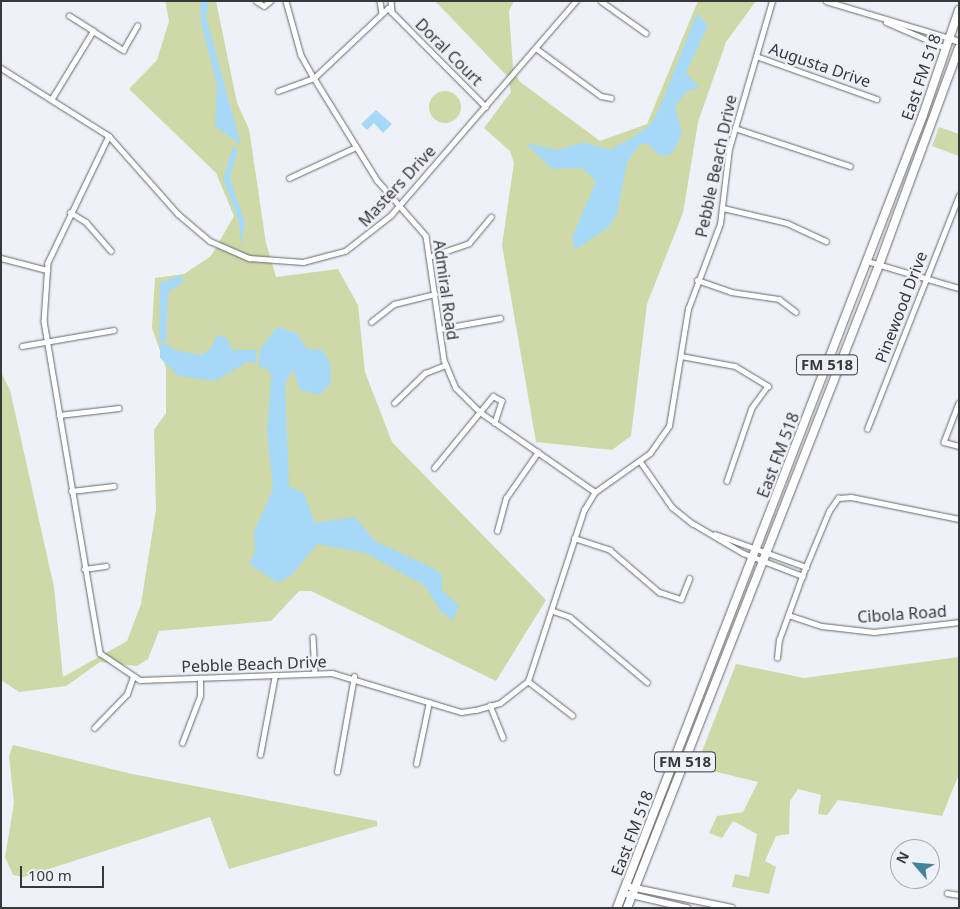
<!DOCTYPE html>
<style>
body{margin:0}
#map{position:relative;width:960px;height:909px;overflow:hidden;background:#eef1f7;font-family:"Noto Sans",sans-serif}
div>[style]{position:absolute}
.green>*{inset:0;background:#ced9a7}
.round{border-radius:50%}
.water>*{inset:0;background:#a6d8f7}
.roads{filter:drop-shadow(0 0 1px #66686d) drop-shadow(0 0 1px #66686d)}
.minor>*{height:4.5px;margin:-2.25px;padding:0 2.25px;transform-origin:2.25px;border-radius:2.25px;background:#fff}
.tertiary>*{height:5.5px;margin:-2.75px;padding:0 2.75px;transform-origin:2.75px;border-radius:2.75px;background:#fff}
.primary>*{height:8px;margin:-4px;padding:0 4px;transform-origin:4px;border-radius:4px;background:#fff}
span{translate:-50% -50%;white-space:nowrap;text-align:center;line-height:1.15;-webkit-text-stroke:4.5px #eef1f7;paint-order:stroke}
.shield-label span{padding:1px 4px;background:#eef1f7;border:1px solid;border-radius:4px;-webkit-text-stroke-width:0}
.shield-label{font-size:15px;color:#38393b;font-weight:700}
.street-label{font-size:16px;color:#38393b}
.frame{position:absolute;inset:0;border:2px solid #38393b;pointer-events:none}
.north{position:absolute;left:890px;top:839px;width:50px;height:50px;box-sizing:border-box;background:#eef1f7;border:1px solid #a5a7ac;border-radius:50%;rotate:297deg;font-size:14px;font-weight:700;line-height:20px;text-align:center;color:#38393b}
.north::after{content:'';display:block;margin:auto;width:18px;height:22px;background:#458498;clip-path:polygon(50% 0,100% 100%,50% 72%,0 100%)}
.scale{position:absolute;left:20px;top:866px;width:84px;height:22px;box-sizing:border-box;border:2px solid #38393b;border-top:0;padding-left:6px;font-size:15px;line-height:18px;white-space:nowrap;color:#38393b;-webkit-text-stroke:4px #eef1f7;paint-order:stroke}
</style>
<div id="map">
<div class="green">
<div style="clip-path:polygon(165px 1px,216px 1px,237px 103px,249px 129px,266px 243px,276px 277px,338px 269px,358px 305px,365px 372px,392px 442px,546px 600px,496px 681px,311px 591px,299px 591px,271px 621px,159px 631px,148px 659px,137px 666px,100px 662px,66px 686px,19px 692px,1px 680px,1px 372px,10px 390px,54px 587px,63px 677px,127px 641px,141px 604px,156px 509px,154px 430px,166px 413px,166px 368px,152px 328px,155px 278px,184px 274px,211px 256px,234px 216px,216px 173px,129px 89px,157px 60px,169px 21px)"></div>
<div style="clip-path:polygon(435px 1px,514px 1px,509px 11px,513px 68px,519px 81px,600px 141px,647px 124px,698px 1px,756px 1px,726px 42px,698px 122px,683px 213px,647px 304px,631px 436px,612px 450px,536px 442px,502px 245px,514px 163px,510px 151px,484px 128px,511px 92px,507px 76px)"></div>
<div class="round" style="left:429px;top:91px;width:32px;height:32px"></div>
<div style="clip-path:polygon(939px 127px,959px 134px,959px 156px,932px 146px)"></div>
<div style="clip-path:polygon(959px 657px,959px 774px,942px 816px,838px 800px,827px 815px,818px 814px,821px 795px,798px 789px,790px 801px,789px 834px,776px 836px,765px 861px,776px 867px,769px 894px,732px 887px,735px 874px,749px 877px,757px 834px,733px 821px,722px 838px,709px 833px,717px 816px,743px 812px,758px 782px,696px 767px,736px 664px,804px 678px)"></div>
<div style="clip-path:polygon(13px 745px,132px 774px,377px 821px,377px 826px,229px 869px,210px 817px,24px 877px,13px 875px,5px 857px,14px 803px,9px 756px)"></div>
</div>
<div class="water">
<div style="clip-path:polygon(200px 1px,209px 1px,206px 17px,241px 145px,215px 126px,217px 85px,201px 23px)"></div>
<div style="clip-path:polygon(697px 13px,708px 25px,686px 73px,699px 87px,686px 92px,675px 107px,682px 133px,672px 154px,660px 156px,648px 144px,640px 144px,627px 162px,617px 214px,608px 228px,575px 250px,572px 238px,596px 181px,582px 168px,552px 169px,525px 143px,558px 150px,583px 142px,610px 150px,633px 137px,651px 124px,659px 109px)"></div>
<div style="clip-path:polygon(376px 110px,392px 124px,383px 133px,374px 123px,367px 130px,361px 124px)"></div>
<div style="clip-path:polygon(233px 147px,238px 150px,230px 178px,245px 223px,241px 246px,239px 222px,223px 179px)"></div>
<div style="clip-path:polygon(181px 275px,184px 282px,168px 292px,166px 341px,159px 343px,160px 283px)"></div>
<div style="clip-path:polygon(277px 327px,297px 333px,307px 349px,322px 350px,330px 362px,331px 384px,319px 395px,300px 390px,293px 369px,285px 384px,289px 486px,304px 493px,315px 523px,355px 517px,375px 541px,437px 570px,442px 575px,442px 590px,459px 606px,453px 620px,441px 612px,425px 586px,366px 553px,317px 544px,292px 575px,278px 583px,249px 564px,255px 551px,254px 532px,273px 489px,267px 432px,271px 380px,270px 371px,258px 365px,260px 349px)"></div>
<div style="clip-path:polygon(217px 335px,227px 338px,232px 350px,257px 350px,255px 363px,247px 362px,215px 381px,179px 376px,160px 358px,160px 345px,167px 343px,174px 350px,202px 355px,211px 348px)"></div>
</div>
<div class="roads">
<div class="minor">
<div style="left:256px;top:1px;width:9px;rotate:32deg"></div>
<div style="left:264px;top:6px;width:8px;rotate:-40deg"></div>
<div style="left:286px;top:1px;width:56px;rotate:74.5deg"></div>
<div style="left:301px;top:55px;width:26px;rotate:61deg"></div>
<div style="left:314px;top:78px;width:120px;rotate:58.3deg"></div>
<div style="left:377px;top:180px;width:74px;rotate:48.8deg"></div>
<div style="left:426px;top:236px;width:125px;rotate:81.7deg"></div>
<div style="left:444px;top:360px;width:30px;rotate:67deg"></div>
<div style="left:456px;top:388px;width:34px;rotate:45deg"></div>
<div style="left:480px;top:412px;width:140px;rotate:34.8deg"></div>
<div style="left:380px;top:1px;width:12px;rotate:81deg"></div>
<div style="left:391px;top:1px;width:11px;rotate:85deg"></div>
<div style="left:601px;top:1px;width:55px;rotate:35.4deg"></div>
<div style="left:826px;top:1px;width:128px;rotate:16.7deg"></div>
<div style="left:886px;top:22px;width:65px;rotate:23.4deg"></div>
<div style="left:93px;top:31px;width:36px;rotate:32deg"></div>
<div style="left:123px;top:50px;width:28px;rotate:-60deg"></div>
<div style="left:537px;top:49px;width:79px;rotate:36.3deg"></div>
<div style="left:601px;top:96px;width:10px;rotate:11deg"></div>
<div style="left:756px;top:56px;width:128px;rotate:19.6deg"></div>
<div style="left:1px;top:68px;width:128px;rotate:32.2deg"></div>
<div style="left:109px;top:136px;width:104px;rotate:48.5deg"></div>
<div style="left:178px;top:214px;width:42px;rotate:40.2deg"></div>
<div style="left:210px;top:241px;width:43px;rotate:23.6deg"></div>
<div style="left:249px;top:258px;width:54px;rotate:4.2deg"></div>
<div style="left:303px;top:262px;width:43px;rotate:-14.7deg"></div>
<div style="left:345px;top:251px;width:58px;rotate:-38deg"></div>
<div style="left:391px;top:215px;width:283px;rotate:-49.2deg"></div>
<div style="left:278px;top:91px;width:38px;rotate:-20deg"></div>
<div style="left:314px;top:78px;width:102px;rotate:-43.4deg"></div>
<div style="left:388px;top:8px;width:139px;rotate:45.3deg"></div>
<div style="left:51px;top:100px;width:81px;rotate:-58.7deg"></div>
<div style="left:93px;top:31px;width:28px;rotate:-148deg"></div>
<div style="left:735px;top:128px;width:121px;rotate:18.3deg"></div>
<div style="left:109px;top:136px;width:141px;rotate:115.7deg"></div>
<div style="left:48px;top:263px;width:58px;rotate:93.9deg"></div>
<div style="left:44px;top:321px;width:337px;rotate:80.4deg"></div>
<div style="left:100px;top:653px;width:48px;rotate:34deg"></div>
<div style="left:140px;top:680px;width:192px;rotate:-2.1deg"></div>
<div style="left:332px;top:673px;width:135px;rotate:16.8deg"></div>
<div style="left:461px;top:712px;width:15px;rotate:-8deg"></div>
<div style="left:476px;top:710px;width:25px;rotate:-16deg"></div>
<div style="left:500px;top:703px;width:36px;rotate:-38deg"></div>
<div style="left:528px;top:681px;width:180px;rotate:-71.9deg"></div>
<div style="left:584px;top:510px;width:21px;rotate:-59deg"></div>
<div style="left:595px;top:492px;width:67px;rotate:-35.3deg"></div>
<div style="left:650px;top:453px;width:33px;rotate:-55deg"></div>
<div style="left:669px;top:426px;width:119px;rotate:-80.8deg"></div>
<div style="left:688px;top:309px;width:91px;rotate:-69.4deg"></div>
<div style="left:720px;top:224px;width:76px;rotate:-83.2deg"></div>
<div style="left:729px;top:149px;width:154px;rotate:-73.8deg"></div>
<div style="left:289px;top:178px;width:74px;rotate:-24.8deg"></div>
<div style="left:723px;top:208px;width:66px;rotate:13.2deg"></div>
<div style="left:787px;top:223px;width:43px;rotate:24.8deg"></div>
<div style="left:70px;top:212px;width:19px;rotate:32deg"></div>
<div style="left:86px;top:222px;width:38px;rotate:49deg"></div>
<div style="left:432px;top:256px;width:39px;rotate:-19deg"></div>
<div style="left:469px;top:243px;width:34px;rotate:-50deg"></div>
<div style="left:1px;top:258px;width:48px;rotate:14.6deg"></div>
<div style="left:867px;top:261px;width:96px;rotate:16.4deg"></div>
<div style="left:697px;top:280px;width:36px;rotate:19deg"></div>
<div style="left:731px;top:292px;width:49px;rotate:8.3deg"></div>
<div style="left:779px;top:299px;width:21px;rotate:37deg"></div>
<div style="left:371px;top:322px;width:29px;rotate:-38deg"></div>
<div style="left:394px;top:304px;width:42px;rotate:-13.7deg"></div>
<div style="left:439px;top:329px;width:62px;rotate:-10.2deg"></div>
<div style="left:22px;top:346px;width:93px;rotate:-9.9deg"></div>
<div style="left:681px;top:356px;width:55px;rotate:10.5deg"></div>
<div style="left:735px;top:366px;width:39px;rotate:31deg"></div>
<div style="left:768px;top:386px;width:27px;rotate:126deg"></div>
<div style="left:752px;top:408px;width:77px;rotate:108.9deg"></div>
<div style="left:394px;top:403px;width:43px;rotate:-44.1deg"></div>
<div style="left:425px;top:373px;width:22px;rotate:-21deg"></div>
<div style="left:959px;top:403px;width:42px;rotate:111deg"></div>
<div style="left:944px;top:442px;width:16px;rotate:15deg"></div>
<div style="left:59px;top:415px;width:60px;rotate:-6.7deg"></div>
<div style="left:867px;top:429px;width:251px;rotate:-68.5deg"></div>
<div style="left:640px;top:461px;width:56px;rotate:55.2deg"></div>
<div style="left:672px;top:507px;width:26px;rotate:39deg"></div>
<div style="left:692px;top:523px;width:59px;rotate:30.5deg"></div>
<div style="left:743px;top:553px;width:64px;rotate:21deg"></div>
<div style="left:434px;top:468px;width:93px;rotate:-50.7deg"></div>
<div style="left:493px;top:396px;width:10px;rotate:29deg"></div>
<div style="left:502px;top:401px;width:23px;rotate:108deg"></div>
<div style="left:71px;top:491px;width:43px;rotate:-6.6deg"></div>
<div style="left:497px;top:531px;width:34px;rotate:-75deg"></div>
<div style="left:506px;top:498px;width:56px;rotate:-55.2deg"></div>
<div style="left:715px;top:534px;width:97px;rotate:19.9deg"></div>
<div style="left:574px;top:538px;width:38px;rotate:18deg"></div>
<div style="left:610px;top:550px;width:65px;rotate:40.6deg"></div>
<div style="left:659px;top:592px;width:23px;rotate:18deg"></div>
<div style="left:681px;top:599px;width:22px;rotate:-68deg"></div>
<div style="left:84px;top:569px;width:22px;rotate:-8deg"></div>
<div style="left:553px;top:611px;width:18px;rotate:19deg"></div>
<div style="left:570px;top:617px;width:101px;rotate:40.2deg"></div>
<div style="left:788px;top:615px;width:36px;rotate:18deg"></div>
<div style="left:822px;top:626px;width:52px;rotate:6.6deg"></div>
<div style="left:874px;top:632px;width:86px;rotate:-6.7deg"></div>
<div style="left:313px;top:637px;width:36px;rotate:87deg"></div>
<div style="left:777px;top:658px;width:18px;rotate:-84deg"></div>
<div style="left:779px;top:640px;width:73px;rotate:-70.1deg"></div>
<div style="left:804px;top:571px;width:65px;rotate:-67.4deg"></div>
<div style="left:829px;top:511px;width:16px;rotate:-55deg"></div>
<div style="left:838px;top:498px;width:13px;rotate:-4deg"></div>
<div style="left:851px;top:497px;width:110px;rotate:11.5deg"></div>
<div style="left:528px;top:681px;width:56px;rotate:37.7deg"></div>
<div style="left:490px;top:705px;width:35px;rotate:68deg"></div>
<div style="left:94px;top:728px;width:47px;rotate:-45.9deg"></div>
<div style="left:127px;top:694px;width:18px;rotate:-71deg"></div>
<div style="left:182px;top:743px;width:50px;rotate:-69deg"></div>
<div style="left:200px;top:696px;width:18px;rotate:-90deg"></div>
<div style="left:260px;top:755px;width:81px;rotate:-79.4deg"></div>
<div style="left:416px;top:764px;width:63px;rotate:-78.2deg"></div>
<div style="left:337px;top:772px;width:97px;rotate:-79.9deg"></div>
<div style="left:947px;top:893px;width:12px;rotate:9deg"></div>
</div>
<div class="tertiary">
<div style="left:949px;top:38px;width:11px;rotate:22deg"></div>
<div style="left:626px;top:886px;width:108px;rotate:11.7deg"></div>
<div style="left:623px;top:893px;width:66px;rotate:13.2deg"></div>
</div>
<div class="primary">
<div style="left:617px;top:908px;width:850px;rotate:-68.9deg"></div>
<div style="left:923px;top:115px;width:111px;rotate:-71.1deg"></div>
<div style="left:627px;top:908px;width:691px;rotate:-68.6deg"></div>
<div style="left:879px;top:265px;width:231px;rotate:-69.8deg"></div>
</div>
</div>
<div class="shield-label">
<span style="left:827px;top:365px">FM 518</span>
<span style="left:685px;top:762px">FM 518</span>
</div>
<div class="street-label">
<span style="left:449px;top:52px;rotate:45deg">Doral Court</span>
<span style="left:820px;top:65px;rotate:19deg">Augusta Drive</span>
<span style="left:921px;top:77px;rotate:-71deg">East FM 518</span>
<span style="left:716px;top:166px;rotate:-78deg">Pebble Beach Drive</span>
<span style="left:397px;top:186px;rotate:-47deg">Masters Drive</span>
<span style="left:446px;top:290px;rotate:82deg">Admiral Road</span>
<span style="left:901px;top:307px;rotate:-69deg">Pinewood Drive</span>
<span style="left:778px;top:455px;rotate:-69deg">East FM 518</span>
<span style="left:902px;top:614px;rotate:-4deg">Cibola Road</span>
<span style="left:254px;top:664px;rotate:-2deg">Pebble Beach Drive</span>
<span style="left:632px;top:833px;rotate:-69deg">East FM 518</span>
</div>
<div class="frame"></div>
<div class="north">N</div>
<div class="scale">100 m</div>
</div>
